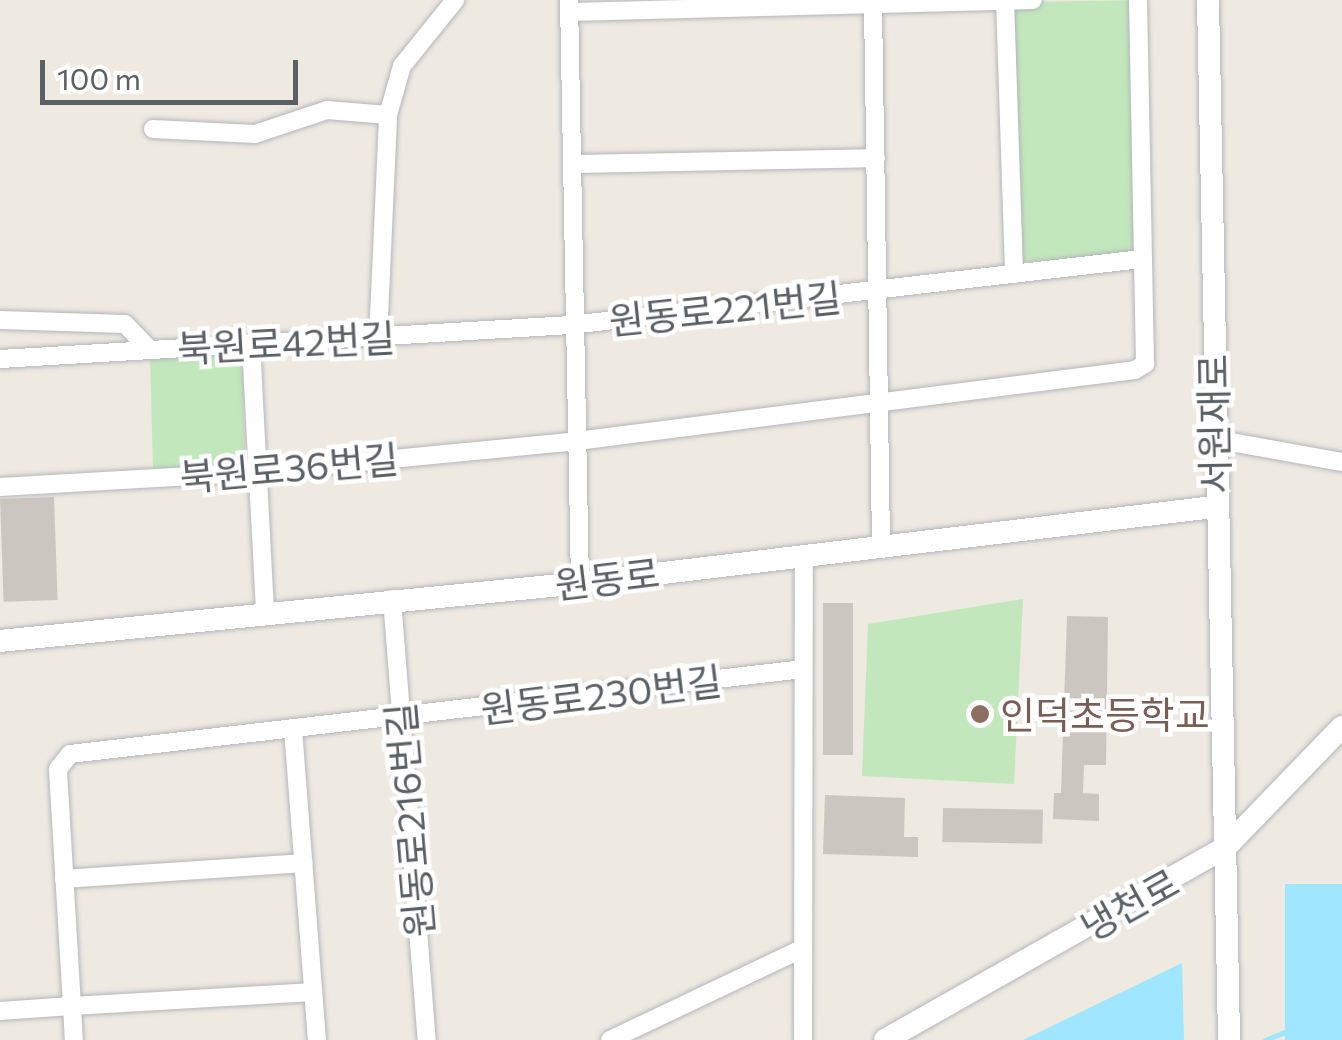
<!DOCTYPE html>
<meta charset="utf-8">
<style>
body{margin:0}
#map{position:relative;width:1342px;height:1040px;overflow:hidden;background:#eee9e1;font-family:Commissioner,"Noto Sans KR",sans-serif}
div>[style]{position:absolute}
.green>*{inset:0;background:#c3e7bc;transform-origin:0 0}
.water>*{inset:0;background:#a0e6ff;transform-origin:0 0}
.stream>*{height:5px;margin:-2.5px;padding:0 2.5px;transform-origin:2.5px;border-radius:2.5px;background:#a0e6ff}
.building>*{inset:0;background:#cbc6c0;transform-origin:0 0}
.roads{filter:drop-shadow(0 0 2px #b2b6ba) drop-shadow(0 0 2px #b2b6ba)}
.minor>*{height:18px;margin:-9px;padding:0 9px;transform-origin:9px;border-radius:9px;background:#fff}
.tertiary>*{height:22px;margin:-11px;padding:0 11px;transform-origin:11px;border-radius:11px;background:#fff}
.dots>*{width:28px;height:28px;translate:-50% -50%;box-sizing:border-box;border:5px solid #fff;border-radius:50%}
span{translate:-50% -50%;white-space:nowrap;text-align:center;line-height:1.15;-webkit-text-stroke:9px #fff;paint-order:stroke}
.street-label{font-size:38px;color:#5a6063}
.education-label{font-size:38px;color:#785e54}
.left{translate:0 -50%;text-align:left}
.scale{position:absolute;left:40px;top:60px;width:258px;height:45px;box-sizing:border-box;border:5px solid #5a6063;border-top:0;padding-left:12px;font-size:30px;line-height:35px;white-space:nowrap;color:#5a6063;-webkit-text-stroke:8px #fff;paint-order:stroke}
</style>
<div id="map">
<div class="green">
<div style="left:1138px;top:0;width:259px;height:133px;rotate:89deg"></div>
<div style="clip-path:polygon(233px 354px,242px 360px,245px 454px,234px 465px,153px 469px,150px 356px)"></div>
<div style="clip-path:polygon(1023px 599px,1014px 784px,862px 776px,868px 624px)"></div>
</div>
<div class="water">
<div style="left:1342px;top:884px;width:156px;height:57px;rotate:90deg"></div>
<div style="clip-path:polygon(1182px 963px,1184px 1040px,1023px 1040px)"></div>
</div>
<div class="stream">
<div style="left:1265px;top:1040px;width:27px;rotate:-22deg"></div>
</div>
<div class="building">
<div style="left:54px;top:497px;width:103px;height:54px;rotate:88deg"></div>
<div style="left:823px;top:603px;width:30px;height:152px"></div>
<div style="clip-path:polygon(1067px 616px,1108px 617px,1106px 765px,1084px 765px,1083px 793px,1099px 794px,1099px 821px,1053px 819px,1054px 793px,1061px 793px)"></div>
<div style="clip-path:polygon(825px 795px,905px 798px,904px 837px,918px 837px,918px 857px,823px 854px)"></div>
<div style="left:943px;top:808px;width:100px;height:34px;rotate:1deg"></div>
</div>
<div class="roads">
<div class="minor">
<div style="left:569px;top:0;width:583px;rotate:88.92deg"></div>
<div style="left:1005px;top:0;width:274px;rotate:88.1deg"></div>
<div style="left:873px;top:4px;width:540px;rotate:89.15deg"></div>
<div style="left:570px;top:12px;width:463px;rotate:-1.5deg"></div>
<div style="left:153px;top:129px;width:102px;rotate:2.8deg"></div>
<div style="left:255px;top:134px;width:76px;rotate:-18.4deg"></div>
<div style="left:327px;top:110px;width:61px;rotate:4.7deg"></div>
<div style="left:572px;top:164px;width:304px;rotate:-1.1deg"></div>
<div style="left:0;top:320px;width:125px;rotate:1.8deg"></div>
<div style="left:125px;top:324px;width:33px;rotate:46deg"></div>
<div style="left:378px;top:339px;width:224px;rotate:-87.4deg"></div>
<div style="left:388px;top:115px;width:51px;rotate:-74.1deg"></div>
<div style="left:402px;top:66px;width:85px;rotate:-51.2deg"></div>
<div style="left:251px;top:344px;width:271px;rotate:87deg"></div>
<div style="left:0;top:359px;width:572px;rotate:-3.41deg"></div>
<div style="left:571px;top:325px;width:574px;rotate:-6.6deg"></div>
<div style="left:1214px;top:439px;width:130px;rotate:10.2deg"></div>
<div style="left:0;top:487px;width:257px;rotate:-3.3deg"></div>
<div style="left:257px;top:472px;width:321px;rotate:-5.5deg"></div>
<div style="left:577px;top:441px;width:562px;rotate:-7.25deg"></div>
<div style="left:1135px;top:370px;width:12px;rotate:-31deg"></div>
<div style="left:1145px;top:364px;width:364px;rotate:-91.1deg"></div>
<div style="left:392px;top:599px;width:442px;rotate:85.5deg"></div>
<div style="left:293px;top:729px;width:312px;rotate:85.6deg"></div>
<div style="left:64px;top:879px;width:240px;rotate:-3.8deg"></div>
<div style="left:313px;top:992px;width:241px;rotate:176.7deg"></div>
<div style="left:72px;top:1006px;width:237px;rotate:-93.4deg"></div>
<div style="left:58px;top:769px;width:19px;rotate:-51deg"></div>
<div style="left:70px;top:754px;width:738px;rotate:-6.61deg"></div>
<div style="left:0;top:1011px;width:72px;rotate:-4deg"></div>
<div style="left:72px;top:1006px;width:34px;rotate:87deg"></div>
<div style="left:610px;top:1040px;width:212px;rotate:-25.4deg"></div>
<div style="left:803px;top:1040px;width:486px;rotate:-89.9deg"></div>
</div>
<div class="tertiary">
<div style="left:1208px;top:0;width:1040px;rotate:88.84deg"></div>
<div style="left:0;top:641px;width:583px;rotate:-5.71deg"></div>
<div style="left:580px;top:583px;width:639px;rotate:-6.84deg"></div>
<div style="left:885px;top:1040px;width:390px;rotate:-29.5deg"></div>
<div style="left:1225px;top:848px;width:168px;rotate:-46deg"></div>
</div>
</div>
<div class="dots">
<div style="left:980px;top:714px;background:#8d6e63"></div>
</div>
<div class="street-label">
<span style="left:725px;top:308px;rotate:-6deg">원동로221번길</span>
<span style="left:286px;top:342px;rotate:-3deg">북원로42번길</span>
<span style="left:1213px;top:424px;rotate:-91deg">서원재로</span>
<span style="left:289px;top:467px;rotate:-5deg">북원로36번길</span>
<span style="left:607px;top:578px;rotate:-7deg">원동로</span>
<span style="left:601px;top:694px;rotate:-7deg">원동로230번길</span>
<span style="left:409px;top:820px;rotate:-95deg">원동로216번길</span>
<span style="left:1129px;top:904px;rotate:-29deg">냉천로</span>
</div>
<div class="education-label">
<span class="left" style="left:1000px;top:714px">인덕초등학교</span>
</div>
<div class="scale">100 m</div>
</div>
